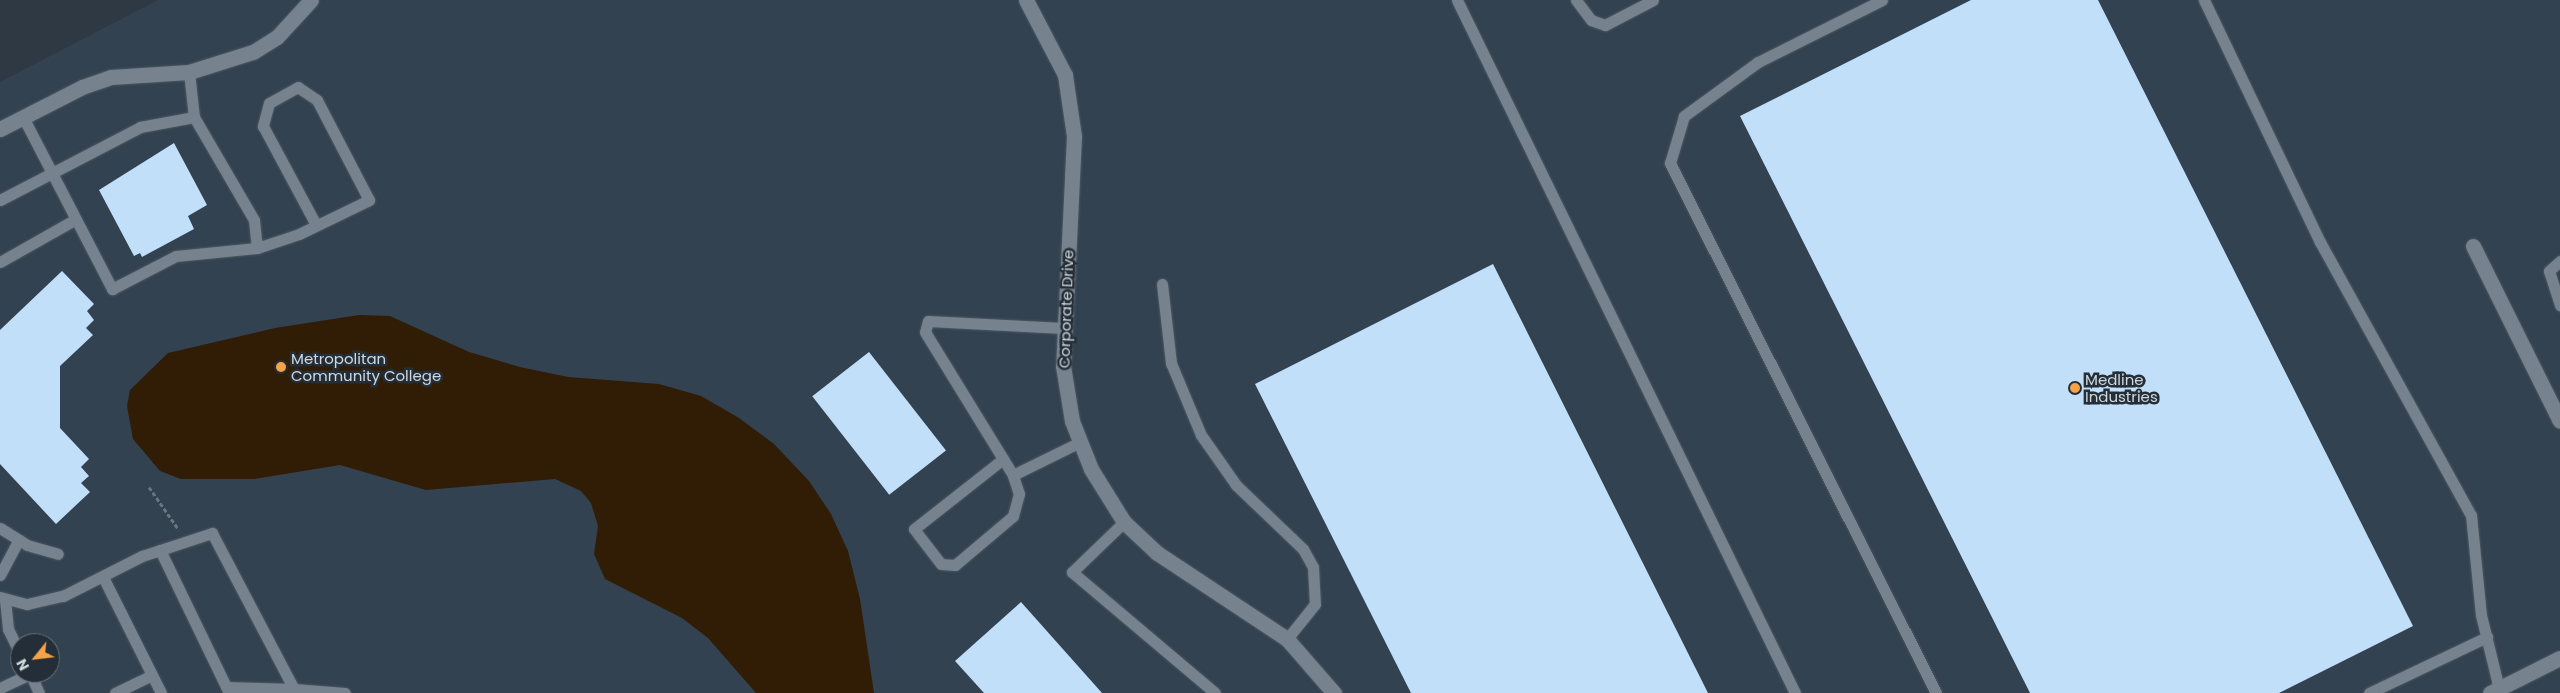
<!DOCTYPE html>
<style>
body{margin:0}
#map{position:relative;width:2560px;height:693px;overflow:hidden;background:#2e3943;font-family:Poppins,sans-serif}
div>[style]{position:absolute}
.built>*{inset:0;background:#324251}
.water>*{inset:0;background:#311c05}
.building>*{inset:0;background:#c2dffa;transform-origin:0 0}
.path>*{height:3px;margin-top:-1.5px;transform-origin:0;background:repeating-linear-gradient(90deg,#6c757e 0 4px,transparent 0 6.5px)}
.roads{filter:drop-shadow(0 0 1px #4e575f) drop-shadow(0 0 1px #4e575f)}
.service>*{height:11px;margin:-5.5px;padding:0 5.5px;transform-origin:5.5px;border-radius:5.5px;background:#76828e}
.minor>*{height:15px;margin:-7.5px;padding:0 7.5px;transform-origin:7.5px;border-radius:7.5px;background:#76828e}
.dots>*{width:14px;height:14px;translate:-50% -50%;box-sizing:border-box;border:2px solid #242e38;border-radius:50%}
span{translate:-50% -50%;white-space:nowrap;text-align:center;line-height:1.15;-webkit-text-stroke:5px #242e38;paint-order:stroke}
.street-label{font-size:15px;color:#d0d7dd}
.poi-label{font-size:15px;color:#d0d7dd}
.left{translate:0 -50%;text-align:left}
.north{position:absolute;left:10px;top:633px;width:50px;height:50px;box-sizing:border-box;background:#242e38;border:1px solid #69727a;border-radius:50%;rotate:241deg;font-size:14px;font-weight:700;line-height:20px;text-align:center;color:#d0d7dd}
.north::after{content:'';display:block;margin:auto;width:18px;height:22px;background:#f5a346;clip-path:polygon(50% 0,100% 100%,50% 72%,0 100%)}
</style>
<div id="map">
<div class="built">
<div style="clip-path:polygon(evenodd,158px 0,2560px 0,2560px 693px,0 693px,0 82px,158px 0,20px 643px,50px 643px,50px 673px,20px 673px,20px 643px)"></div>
</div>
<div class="water">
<div style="clip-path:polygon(359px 315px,390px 316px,469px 352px,520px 367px,568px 377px,659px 384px,701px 396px,739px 418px,774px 444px,809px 481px,831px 514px,848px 551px,860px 599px,874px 693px,756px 693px,708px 638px,682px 618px,605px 579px,594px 554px,598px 526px,591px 503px,581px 491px,555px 479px,426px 490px,340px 465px,254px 479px,181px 479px,160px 471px,133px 439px,127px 406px,130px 390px,168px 353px,275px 328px)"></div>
</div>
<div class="building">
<div style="clip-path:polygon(1971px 0,2098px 0,2413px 626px,2279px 693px,2030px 693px,1740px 116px)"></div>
<div style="clip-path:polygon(174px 143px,207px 205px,188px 216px,194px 229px,142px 257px,140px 253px,134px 256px,99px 190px)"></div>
<div style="clip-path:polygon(1493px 264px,1708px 693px,1411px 693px,1255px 384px)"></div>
<div style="clip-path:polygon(62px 271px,94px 304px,87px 311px,94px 320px,86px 328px,93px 335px,60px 366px,60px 428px,89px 459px,81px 467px,89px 476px,81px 483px,90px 492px,56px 524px,0 464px,0 330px)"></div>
<div style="left:869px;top:352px;width:125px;height:72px;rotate:52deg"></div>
<div style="clip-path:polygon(1021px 602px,1102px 693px,984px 693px,955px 661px)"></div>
</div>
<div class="path">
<div style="left:149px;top:487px;width:52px;rotate:55.1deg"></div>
</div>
<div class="roads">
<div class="service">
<div style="left:1457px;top:0;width:771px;rotate:64deg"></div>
<div style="left:1576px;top:0;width:25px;rotate:53deg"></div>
<div style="left:1591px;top:20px;width:15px;rotate:20deg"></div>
<div style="left:1605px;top:25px;width:54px;rotate:-27.5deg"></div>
<div style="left:1882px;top:0;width:139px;rotate:153.4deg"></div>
<div style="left:1758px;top:62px;width:92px;rotate:143.9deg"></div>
<div style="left:1684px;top:116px;width:49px;rotate:106.6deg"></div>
<div style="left:1670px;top:163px;width:593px;rotate:63.35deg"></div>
<div style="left:2204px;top:0;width:268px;rotate:64.4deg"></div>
<div style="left:2320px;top:242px;width:312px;rotate:61.1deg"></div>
<div style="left:2471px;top:515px;width:100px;rotate:84.3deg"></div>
<div style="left:2481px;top:615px;width:76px;rotate:76.3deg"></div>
<div style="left:189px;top:72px;width:45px;rotate:83.7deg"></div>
<div style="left:194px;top:117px;width:119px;rotate:59.8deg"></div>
<div style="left:254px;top:220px;width:28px;rotate:84deg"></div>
<div style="left:257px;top:248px;width:44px;rotate:-18.4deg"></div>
<div style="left:299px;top:234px;width:78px;rotate:-25.9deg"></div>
<div style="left:369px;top:200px;width:113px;rotate:-117.5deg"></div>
<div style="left:317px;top:100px;width:23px;rotate:-146deg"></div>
<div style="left:298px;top:87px;width:33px;rotate:151deg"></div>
<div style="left:269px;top:103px;width:24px;rotate:105deg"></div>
<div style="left:263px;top:126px;width:112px;rotate:61.8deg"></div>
<div style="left:23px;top:117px;width:194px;rotate:62.6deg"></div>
<div style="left:112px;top:289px;width:72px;rotate:-27.3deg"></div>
<div style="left:176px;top:256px;width:81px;rotate:-5.6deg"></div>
<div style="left:0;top:200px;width:158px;rotate:-27.5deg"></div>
<div style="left:140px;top:127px;width:55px;rotate:-10.5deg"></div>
<div style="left:2560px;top:261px;width:15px;rotate:138deg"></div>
<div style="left:2549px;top:271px;width:36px;rotate:72deg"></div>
<div style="left:0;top:262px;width:87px;rotate:-29.5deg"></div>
<div style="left:1162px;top:284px;width:80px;rotate:83.5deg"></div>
<div style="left:1171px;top:363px;width:78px;rotate:67.4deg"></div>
<div style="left:1201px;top:435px;width:61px;rotate:55deg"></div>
<div style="left:1236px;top:485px;width:93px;rotate:43.7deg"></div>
<div style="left:1303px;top:549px;width:21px;rotate:61deg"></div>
<div style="left:1313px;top:567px;width:37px;rotate:87deg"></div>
<div style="left:1315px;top:604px;width:45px;rotate:128.7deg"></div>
<div style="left:1063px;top:328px;width:135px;rotate:-177deg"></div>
<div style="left:928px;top:321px;width:11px;rotate:105deg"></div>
<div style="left:925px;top:332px;width:168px;rotate:58.4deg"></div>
<div style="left:1013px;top:475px;width:75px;rotate:-26.2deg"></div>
<div style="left:1003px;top:459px;width:113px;rotate:141.8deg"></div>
<div style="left:914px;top:529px;width:44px;rotate:52.4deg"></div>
<div style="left:941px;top:564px;width:14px;rotate:4deg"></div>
<div style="left:955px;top:565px;width:76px;rotate:-40.2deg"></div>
<div style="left:1013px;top:516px;width:23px;rotate:-75deg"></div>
<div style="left:1019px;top:494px;width:20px;rotate:-108deg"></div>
<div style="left:1124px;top:522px;width:72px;rotate:136.1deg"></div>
<div style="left:1072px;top:572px;width:187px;rotate:40.2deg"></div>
<div style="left:0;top:528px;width:32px;rotate:32deg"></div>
<div style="left:27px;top:545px;width:32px;rotate:16deg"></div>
<div style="left:160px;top:550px;width:159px;rotate:64.2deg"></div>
<div style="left:0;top:575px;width:40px;rotate:-62deg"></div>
<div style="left:103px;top:577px;width:130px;rotate:63.4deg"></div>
<div style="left:0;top:597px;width:28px;rotate:15deg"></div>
<div style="left:27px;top:604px;width:37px;rotate:-13deg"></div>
<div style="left:63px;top:596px;width:89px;rotate:-26.9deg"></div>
<div style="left:142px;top:556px;width:74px;rotate:-18.2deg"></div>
<div style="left:212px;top:533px;width:176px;rotate:62.3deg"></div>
<div style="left:294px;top:689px;width:51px;rotate:4.5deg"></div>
<div style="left:5px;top:600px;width:29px;rotate:84deg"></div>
<div style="left:8px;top:629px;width:28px;rotate:64deg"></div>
<div style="left:30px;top:673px;width:22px;rotate:66deg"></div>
<div style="left:226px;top:687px;width:68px;rotate:1.7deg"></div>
<div style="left:0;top:688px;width:33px;rotate:-25deg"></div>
<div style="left:115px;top:693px;width:41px;rotate:-25.9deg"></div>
<div style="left:2369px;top:693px;width:131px;rotate:-25.4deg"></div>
</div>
<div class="minor">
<div style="left:1026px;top:0;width:85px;rotate:62.5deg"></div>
<div style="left:1065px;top:75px;width:62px;rotate:81.6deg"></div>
<div style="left:1074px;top:136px;width:230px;rotate:92.7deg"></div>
<div style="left:1063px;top:366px;width:56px;rotate:80.7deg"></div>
<div style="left:1072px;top:421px;width:52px;rotate:68.4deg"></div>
<div style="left:1091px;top:469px;width:62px;rotate:58.1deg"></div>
<div style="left:1124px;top:522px;width:45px;rotate:43.2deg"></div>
<div style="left:1157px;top:553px;width:156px;rotate:33.5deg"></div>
<div style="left:1287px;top:639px;width:72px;rotate:49deg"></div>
<div style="left:0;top:129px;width:92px;rotate:-27.1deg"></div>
<div style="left:82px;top:87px;width:31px;rotate:-19deg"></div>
<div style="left:111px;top:77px;width:78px;rotate:-3.7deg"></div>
<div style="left:189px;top:72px;width:67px;rotate:-17.4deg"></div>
<div style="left:253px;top:52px;width:28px;rotate:-32deg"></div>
<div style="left:277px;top:37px;width:50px;rotate:-47.4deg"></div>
<div style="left:2473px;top:246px;width:195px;rotate:63.6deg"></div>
<div style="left:2490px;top:693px;width:78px;rotate:-26.6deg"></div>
</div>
</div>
<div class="dots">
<div style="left:281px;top:367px;background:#f5a346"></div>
<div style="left:2075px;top:388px;background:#f5a346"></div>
</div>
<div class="street-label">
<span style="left:1066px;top:309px;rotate:-88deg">Corporate Drive</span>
</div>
<div class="poi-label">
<span class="left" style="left:291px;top:367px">Metropolitan<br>Community College</span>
<span class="left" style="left:2085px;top:388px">Medline<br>Industries</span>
</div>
<div class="north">N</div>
</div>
